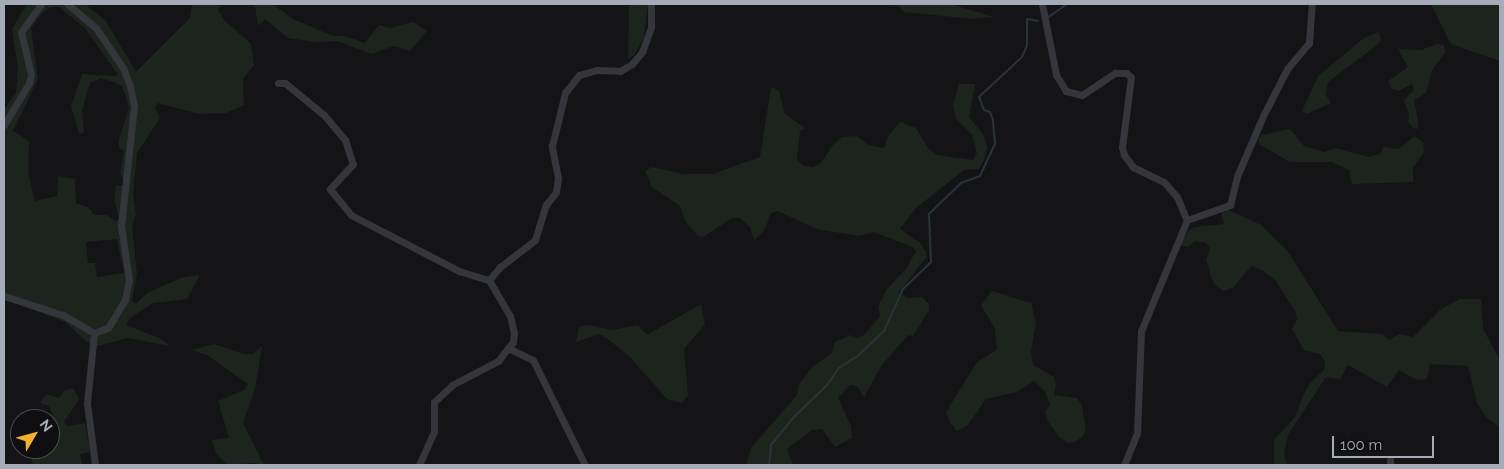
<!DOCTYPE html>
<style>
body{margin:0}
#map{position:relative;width:1504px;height:469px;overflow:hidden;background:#141416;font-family:Raleway,sans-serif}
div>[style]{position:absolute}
.green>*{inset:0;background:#1c241d}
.stream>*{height:2px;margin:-1px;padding:0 1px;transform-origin:1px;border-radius:1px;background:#2a333a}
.minor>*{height:7px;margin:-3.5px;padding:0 3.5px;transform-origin:3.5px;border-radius:3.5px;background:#35363b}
span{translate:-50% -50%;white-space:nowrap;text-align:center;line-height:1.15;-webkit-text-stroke:4px #0f0f11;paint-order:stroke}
.frame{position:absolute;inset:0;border:5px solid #a5abb7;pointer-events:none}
.north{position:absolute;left:10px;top:409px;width:50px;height:50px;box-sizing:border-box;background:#0f0f11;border:1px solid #4b4d53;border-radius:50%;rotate:53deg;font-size:14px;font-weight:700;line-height:20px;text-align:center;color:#a5abb7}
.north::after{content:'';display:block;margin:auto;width:18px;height:22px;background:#f6b12c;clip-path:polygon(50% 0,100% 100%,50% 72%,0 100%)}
.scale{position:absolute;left:1332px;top:436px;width:102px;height:22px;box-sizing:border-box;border:2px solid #a5abb7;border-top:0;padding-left:6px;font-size:15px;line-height:18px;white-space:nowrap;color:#a5abb7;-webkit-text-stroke:4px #0f0f11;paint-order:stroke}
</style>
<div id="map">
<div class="green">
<div style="clip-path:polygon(evenodd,27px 4px,85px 4px,106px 21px,136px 72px,190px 18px,192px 4px,221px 4px,218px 10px,224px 20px,251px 44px,254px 65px,243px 79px,244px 105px,226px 113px,200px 114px,157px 103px,155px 108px,160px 118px,137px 153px,133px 195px,136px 215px,132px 226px,137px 274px,132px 301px,136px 304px,147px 293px,183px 277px,200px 275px,187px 299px,153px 303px,130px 318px,126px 325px,159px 338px,170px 346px,128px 338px,97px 346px,87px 342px,65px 322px,4px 299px,4px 110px,16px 92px,18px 68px,12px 29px,27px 4px,51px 7px,59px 7px,85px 28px,117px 73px,117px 76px,82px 74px,71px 106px,79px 134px,84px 132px,82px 110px,90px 83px,101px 78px,113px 82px,122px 86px,126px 97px,129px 108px,119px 139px,119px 147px,124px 151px,120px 173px,126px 186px,116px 185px,114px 200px,119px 218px,116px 221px,106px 215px,94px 215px,89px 208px,76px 203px,75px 179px,58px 176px,57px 196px,35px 201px,28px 172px,29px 141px,13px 131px,38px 79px,31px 28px,42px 13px,51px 7px,27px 4px,117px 239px,124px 273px,97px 277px,95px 263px,88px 263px,86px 242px,117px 239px)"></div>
<div style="clip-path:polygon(251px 4px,272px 4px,295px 20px,333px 36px,345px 36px,365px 43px,379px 25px,390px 28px,414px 22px,427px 31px,410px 51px,394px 46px,371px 54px,338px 41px,316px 42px,288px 38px,265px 19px,258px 26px,255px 6px)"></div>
<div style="clip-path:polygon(629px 4px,648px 4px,644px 37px,634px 55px,628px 59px)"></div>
<div style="clip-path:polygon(884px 4px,950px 4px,994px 17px,973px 19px,904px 12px,899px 6px)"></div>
<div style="clip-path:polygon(1431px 4px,1500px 4px,1500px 61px,1451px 44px)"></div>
<div style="clip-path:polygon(1379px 32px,1381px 40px,1376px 46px,1328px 82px,1326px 95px,1331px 103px,1307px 114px,1302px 111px,1318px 76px,1364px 38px)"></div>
<div style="clip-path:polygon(1437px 44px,1444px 45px,1445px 53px,1432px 70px,1426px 93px,1414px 100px,1418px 121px,1418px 129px,1413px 128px,1408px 122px,1409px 114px,1404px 100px,1414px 90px,1412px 84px,1398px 91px,1391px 88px,1388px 81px,1408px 67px,1398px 49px,1421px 50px)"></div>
<div style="clip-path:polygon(959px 84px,975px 84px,969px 117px,983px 134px,987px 147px,984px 160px,979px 169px,964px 170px,916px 208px,900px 229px,920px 243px,926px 252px,926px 258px,898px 293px,909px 298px,922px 297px,929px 304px,929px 310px,913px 336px,908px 335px,882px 365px,864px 397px,857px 386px,850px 385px,838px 398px,851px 426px,852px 438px,835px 447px,822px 429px,812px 430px,787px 449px,793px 465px,746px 465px,751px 448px,797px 395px,798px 386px,812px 367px,832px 353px,835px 342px,850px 335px,857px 338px,864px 335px,880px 316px,878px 307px,887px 289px,906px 269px,916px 251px,913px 247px,874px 232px,859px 236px,816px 229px,778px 211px,771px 213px,764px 231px,754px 240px,750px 227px,740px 218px,732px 218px,703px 237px,698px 236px,685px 221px,680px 206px,652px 187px,645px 171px,652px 167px,684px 174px,713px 174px,760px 157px,771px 87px,779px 91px,785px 114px,805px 128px,800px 131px,797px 160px,804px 166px,813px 167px,821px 163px,832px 146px,842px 137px,857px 136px,868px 145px,884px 148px,888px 136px,900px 122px,916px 128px,928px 148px,937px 155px,973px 160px,977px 153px,972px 135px,956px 119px,953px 104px)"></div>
<div style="clip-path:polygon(1290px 129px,1304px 146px,1324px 152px,1336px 148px,1369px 157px,1380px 154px,1384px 147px,1399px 149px,1414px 136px,1423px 142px,1424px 152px,1413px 168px,1413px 182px,1352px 184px,1349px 170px,1332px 162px,1290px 162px,1259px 144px,1258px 139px,1262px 135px)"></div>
<div style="clip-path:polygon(1229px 210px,1261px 225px,1287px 250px,1338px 331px,1382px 334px,1389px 340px,1399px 334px,1413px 337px,1441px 309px,1460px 299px,1481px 299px,1483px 329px,1500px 360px,1500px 427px,1487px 418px,1477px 403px,1468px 366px,1430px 364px,1427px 379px,1417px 380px,1399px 370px,1387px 387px,1348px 365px,1340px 379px,1326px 377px,1288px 435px,1284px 453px,1287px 465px,1274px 465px,1274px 440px,1295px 417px,1303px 396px,1310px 383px,1324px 370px,1325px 362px,1320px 354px,1304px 350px,1292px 329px,1297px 320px,1296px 313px,1276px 281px,1264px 271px,1251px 266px,1234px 287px,1224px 291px,1216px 286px,1212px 279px,1206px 260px,1210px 248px,1206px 243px,1195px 241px,1188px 247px,1180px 245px,1189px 230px,1195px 227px,1224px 224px,1221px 213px)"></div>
<div style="clip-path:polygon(992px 291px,1031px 303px,1036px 323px,1031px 351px,1033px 365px,1054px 377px,1056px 384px,1054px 395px,1077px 398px,1082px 406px,1086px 430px,1083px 436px,1075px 442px,1068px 443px,1059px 437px,1047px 420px,1045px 411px,1050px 405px,1045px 391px,1034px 381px,1017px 392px,986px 399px,967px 426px,957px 431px,950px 423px,946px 412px,977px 362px,997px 350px,995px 329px,981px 305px)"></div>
<div style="clip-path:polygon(701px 304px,705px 324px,684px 349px,688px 395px,682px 403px,667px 399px,629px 356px,609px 340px,599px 334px,576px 342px,579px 327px,589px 325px,612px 330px,638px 325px,647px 335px)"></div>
<div style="clip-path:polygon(214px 344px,244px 354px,253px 354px,262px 346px,255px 389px,243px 423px,264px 465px,254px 463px,228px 465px,216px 453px,212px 440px,229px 438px,218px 401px,244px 390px,248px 384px,207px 355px,192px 350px)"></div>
<div style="clip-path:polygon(73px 388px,79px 399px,64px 422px,68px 426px,85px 423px,90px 452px,80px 454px,82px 465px,33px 465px,29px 449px,50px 449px,48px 419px,53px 417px,49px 406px,40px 403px,46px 394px,59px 398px,65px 390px)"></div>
</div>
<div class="stream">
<div style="left:1047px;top:18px;width:24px;rotate:-35deg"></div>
<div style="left:769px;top:465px;width:20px;rotate:-84deg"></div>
<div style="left:771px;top:445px;width:35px;rotate:-51deg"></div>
<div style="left:793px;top:418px;width:47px;rotate:-44.1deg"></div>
<div style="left:827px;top:385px;width:21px;rotate:-55deg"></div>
<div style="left:839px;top:368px;width:24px;rotate:-33deg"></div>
<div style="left:859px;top:355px;width:35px;rotate:-44deg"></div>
<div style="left:884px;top:331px;width:46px;rotate:-65.7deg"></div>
<div style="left:903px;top:289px;width:39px;rotate:-44deg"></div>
<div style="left:931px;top:262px;width:48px;rotate:-92.4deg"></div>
<div style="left:929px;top:214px;width:45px;rotate:-44.1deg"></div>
<div style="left:961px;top:183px;width:20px;rotate:-20deg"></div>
<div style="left:980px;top:176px;width:35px;rotate:-65deg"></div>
<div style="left:995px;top:144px;width:24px;rotate:-95deg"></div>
<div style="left:993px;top:120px;width:9px;rotate:-111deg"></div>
<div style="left:990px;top:112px;width:6px;rotate:-162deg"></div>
<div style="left:984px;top:110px;width:14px;rotate:-111deg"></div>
<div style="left:979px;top:97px;width:59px;rotate:-42.9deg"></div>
<div style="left:1022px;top:57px;width:13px;rotate:-67deg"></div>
<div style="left:1027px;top:45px;width:26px;rotate:-90deg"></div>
<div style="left:1027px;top:19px;width:11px;rotate:10deg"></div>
</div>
<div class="minor">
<div style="left:1042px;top:4px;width:72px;rotate:78.8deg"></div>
<div style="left:1056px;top:75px;width:19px;rotate:58deg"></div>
<div style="left:1066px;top:91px;width:16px;rotate:14deg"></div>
<div style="left:1082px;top:95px;width:40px;rotate:-34deg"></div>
<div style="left:1115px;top:73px;width:11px"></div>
<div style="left:1126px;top:73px;width:6px;rotate:39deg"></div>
<div style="left:1131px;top:77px;width:71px;rotate:97.3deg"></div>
<div style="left:1122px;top:147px;width:8px;rotate:76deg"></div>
<div style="left:1124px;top:155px;width:15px;rotate:53deg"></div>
<div style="left:1133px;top:167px;width:34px;rotate:26deg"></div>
<div style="left:1164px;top:182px;width:20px;rotate:49deg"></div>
<div style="left:1177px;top:197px;width:25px;rotate:67deg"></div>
<div style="left:1187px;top:220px;width:120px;rotate:112.5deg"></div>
<div style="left:1141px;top:331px;width:102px;rotate:92.2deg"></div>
<div style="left:1137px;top:433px;width:35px;rotate:112deg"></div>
<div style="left:278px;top:83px;width:7px"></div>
<div style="left:285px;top:83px;width:50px;rotate:39.4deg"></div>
<div style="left:324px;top:115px;width:33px;rotate:50deg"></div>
<div style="left:345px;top:140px;width:25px;rotate:72deg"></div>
<div style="left:353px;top:164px;width:34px;rotate:133deg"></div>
<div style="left:330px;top:189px;width:33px;rotate:51deg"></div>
<div style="left:351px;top:215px;width:122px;rotate:27.4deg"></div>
<div style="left:459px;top:271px;width:31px;rotate:17deg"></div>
<div style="left:4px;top:125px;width:49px;rotate:-59.2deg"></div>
<div style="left:29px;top:83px;width:9px;rotate:-77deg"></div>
<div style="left:31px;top:74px;width:43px;rotate:-103.4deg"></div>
<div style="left:21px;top:32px;width:34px;rotate:-54deg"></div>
<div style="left:1187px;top:220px;width:46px;rotate:-19.2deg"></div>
<div style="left:1230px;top:205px;width:32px;rotate:-76deg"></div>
<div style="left:1238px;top:174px;width:63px;rotate:-66.7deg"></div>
<div style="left:1263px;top:116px;width:53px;rotate:-62.9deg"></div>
<div style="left:1287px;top:69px;width:34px;rotate:-50deg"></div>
<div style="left:1309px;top:43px;width:39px;rotate:-86deg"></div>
<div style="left:4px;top:296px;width:62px;rotate:17.9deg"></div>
<div style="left:63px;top:315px;width:36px;rotate:30deg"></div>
<div style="left:94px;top:333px;width:15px;rotate:-20deg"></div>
<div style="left:108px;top:328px;width:33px;rotate:-59deg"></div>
<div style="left:125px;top:300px;width:20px;rotate:-79deg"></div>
<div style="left:129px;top:280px;width:55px;rotate:-98.4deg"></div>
<div style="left:121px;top:226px;width:121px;rotate:-83.8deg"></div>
<div style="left:134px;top:106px;width:20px;rotate:-101deg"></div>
<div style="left:130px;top:86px;width:19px;rotate:-111deg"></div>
<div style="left:123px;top:68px;width:48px;rotate:-124deg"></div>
<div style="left:96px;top:28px;width:38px;rotate:-140deg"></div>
<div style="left:94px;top:333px;width:70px;rotate:95.7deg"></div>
<div style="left:87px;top:403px;width:63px;rotate:82.6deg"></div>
<div style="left:510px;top:349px;width:25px;rotate:26deg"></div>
<div style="left:533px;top:360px;width:117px;rotate:63.7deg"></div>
<div style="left:419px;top:465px;width:36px;rotate:-66deg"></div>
<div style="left:434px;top:432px;width:30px;rotate:-90deg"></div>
<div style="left:434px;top:402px;width:25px;rotate:-43deg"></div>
<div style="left:452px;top:385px;width:52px;rotate:-27.6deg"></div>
<div style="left:498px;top:361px;width:24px;rotate:-52deg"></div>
<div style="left:513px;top:342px;width:9px;rotate:-84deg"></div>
<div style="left:514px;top:333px;width:17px;rotate:-103deg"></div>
<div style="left:510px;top:316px;width:42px;rotate:-120.3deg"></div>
<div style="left:489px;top:280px;width:17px;rotate:-50deg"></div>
<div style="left:500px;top:267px;width:44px;rotate:-37.6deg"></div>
<div style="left:535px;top:240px;width:37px;rotate:-73deg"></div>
<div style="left:546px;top:205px;width:16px;rotate:-52deg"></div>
<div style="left:556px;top:192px;width:14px;rotate:-82deg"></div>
<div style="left:558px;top:178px;width:33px;rotate:-101deg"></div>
<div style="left:552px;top:146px;width:55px;rotate:-76.2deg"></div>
<div style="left:565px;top:93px;width:23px;rotate:-52deg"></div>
<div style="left:579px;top:75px;width:19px;rotate:-16deg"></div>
<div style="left:597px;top:70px;width:23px;rotate:2deg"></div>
<div style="left:620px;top:71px;width:14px;rotate:-30deg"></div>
<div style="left:632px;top:64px;width:16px;rotate:-50deg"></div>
<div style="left:642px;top:52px;width:27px;rotate:-70deg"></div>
<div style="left:651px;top:27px;width:23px;rotate:-90deg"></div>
<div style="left:1390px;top:465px;width:5px;rotate:-90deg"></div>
</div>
<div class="frame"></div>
<div class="north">N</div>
<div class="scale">100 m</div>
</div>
